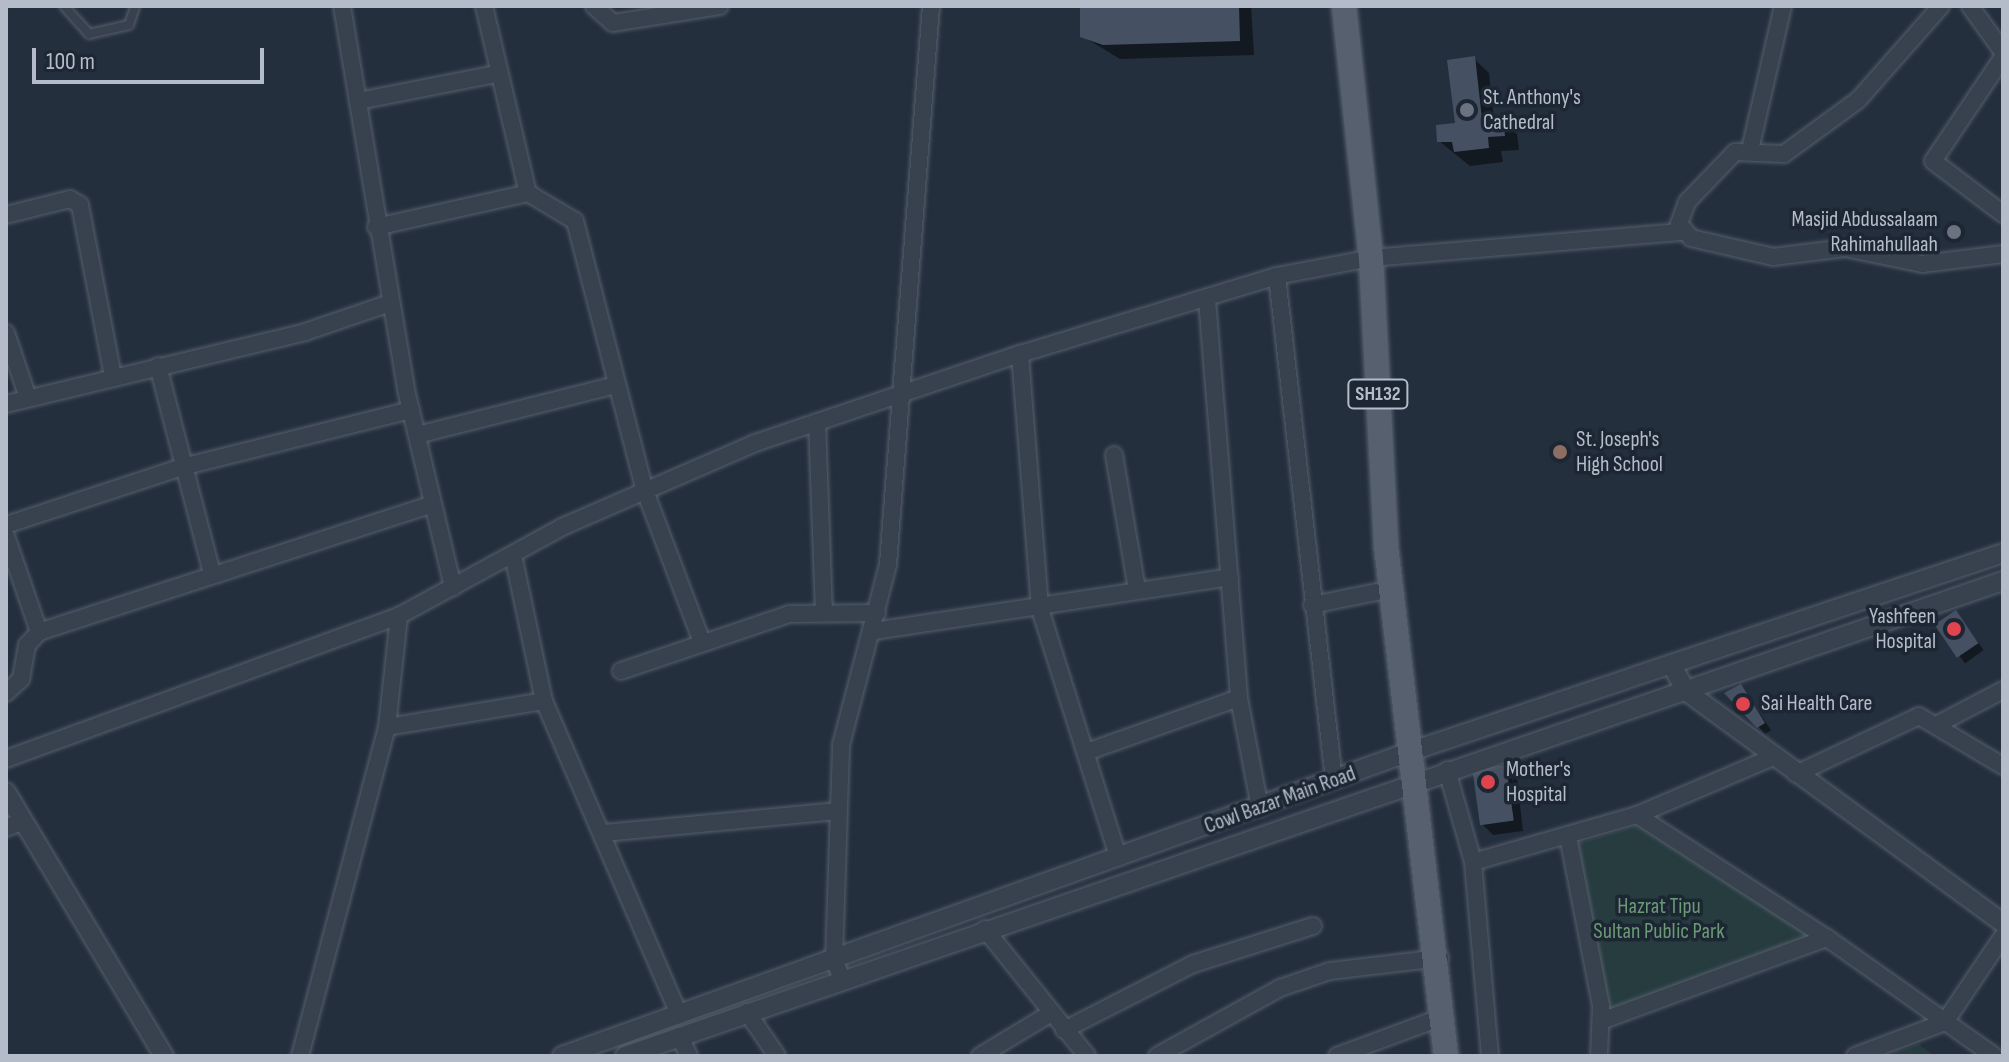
<!DOCTYPE html>
<style>
body{margin:0}
#map{position:relative;width:2009px;height:1062px;overflow:hidden;background:#242f3e;font-family:"Sofia Sans Condensed",sans-serif}
div>[style]{position:absolute}
.green>*{inset:0;background:#263c3f}
.shadow>*{inset:0;background:#0007;transform-origin:0 0}
.building>*{inset:0;background:#455162;transform-origin:0 0}
.roads{filter:drop-shadow(0 0 2px #565f6c) drop-shadow(0 0 2px #565f6c)}
.service>*{height:8px;margin:-4px;padding:0 4px;transform-origin:4px;border-radius:4px;background:#38414e}
.minor>*{height:16px;margin:-8px;padding:0 8px;transform-origin:8px;border-radius:8px;background:#38414e}
.tertiary>*{height:18px;margin:-9px;padding:0 9px;transform-origin:9px;border-radius:9px;background:#38414e}
.primary>*{height:24px;margin:-12px;padding:0 12px;transform-origin:12px;border-radius:12px;background:#56606e}
.dots>*{width:22px;height:22px;translate:-50% -50%;box-sizing:border-box;border:4px solid #1d2633;border-radius:50%}
span{translate:-50% -50%;white-space:nowrap;text-align:center;line-height:1.15;-webkit-text-stroke:7px #1d2633;paint-order:stroke}
.shield-label span{padding:2px 6px;background:#1d2633;border:2px solid;border-radius:6px;-webkit-text-stroke-width:0}
.shield-label{font-size:20px;color:#b4bcc9;font-weight:700}
.poi-label{font-size:22px;color:#b4bcc9}
.left{translate:0 -50%;text-align:left}
.right{translate:-100% -50%;text-align:right}
.street-label{font-size:22px;color:#b4bcc9}
.park-label{font-size:22px;color:#6b9a76}
.frame{position:absolute;inset:0;border:8px solid #b4bcc9;pointer-events:none}
.scale{position:absolute;left:32px;top:48px;width:232px;height:36px;box-sizing:border-box;border:4px solid #b4bcc9;border-top:0;padding-left:10px;font-size:24px;line-height:28px;white-space:nowrap;color:#b4bcc9;-webkit-text-stroke:6px #1d2633;paint-order:stroke}
</style>
<div id="map">
<div class="green">
<div style="clip-path:polygon(1638px 825px,1811px 935px,1608px 1011px,1576px 844px)"></div>
<div style="clip-path:polygon(1919px 1044px,1934px 1056px,1884px 1056px)"></div>
</div>
<div class="shadow">
<div style="clip-path:polygon(1082px 6px,1251px 6px,1254px 55px,1120px 59px,1082px 36px)"></div>
<div style="clip-path:polygon(1474px 59px,1489px 73px,1494px 120px,1517px 134px,1519px 150px,1501px 151px,1503px 162px,1470px 166px,1439px 141px,1457px 125px)"></div>
<div style="left:1956px;top:612px;width:47px;height:23px;rotate:54deg"></div>
<div style="clip-path:polygon(1741px 686px,1771px 730px,1765px 734px,1727px 694px)"></div>
<div style="clip-path:polygon(1506px 767px,1517px 778px,1523px 831px,1493px 835px,1482px 824px)"></div>
</div>
<div class="building">
<div style="clip-path:polygon(1080px 6px,1239px 6px,1240px 41px,1103px 45px,1080px 37px)"></div>
<div style="clip-path:polygon(1475px 56px,1482px 119px,1503px 117px,1505px 136px,1488px 137px,1489px 148px,1454px 152px,1452px 142px,1437px 142px,1436px 125px,1455px 123px,1447px 60px)"></div>
<div style="left:1956px;top:610px;width:40px;height:26px;rotate:56deg"></div>
<div style="clip-path:polygon(1741px 684px,1765px 723px,1757px 728px,1724px 693px)"></div>
<div style="left:1506px;top:765px;width:56px;height:34px;rotate:82deg"></div>
</div>
<div class="roads">
<div class="service">
<div style="left:64px;top:6px;width:38px;rotate:48deg"></div>
<div style="left:89px;top:34px;width:41px;rotate:-12.7deg"></div>
<div style="left:129px;top:25px;width:20px;rotate:-72deg"></div>
</div>
<div class="minor">
<div style="left:342px;top:6px;width:389px;rotate:80.5deg"></div>
<div style="left:406px;top:390px;width:203px;rotate:76.6deg"></div>
<div style="left:484px;top:6px;width:192px;rotate:76.8deg"></div>
<div style="left:528px;top:193px;width:55px;rotate:30.8deg"></div>
<div style="left:575px;top:221px;width:279px;rotate:75.5deg"></div>
<div style="left:645px;top:491px;width:161px;rotate:69.3deg"></div>
<div style="left:594px;top:6px;width:25px;rotate:42deg"></div>
<div style="left:613px;top:23px;width:108px;rotate:-9deg"></div>
<div style="left:1941px;top:6px;width:125px;rotate:131.4deg"></div>
<div style="left:1858px;top:100px;width:92px;rotate:143.9deg"></div>
<div style="left:1784px;top:154px;width:49px;rotate:-177.7deg"></div>
<div style="left:1735px;top:152px;width:69px;rotate:133.8deg"></div>
<div style="left:1687px;top:202px;width:23px;rotate:110deg"></div>
<div style="left:1679px;top:224px;width:18px;rotate:49deg"></div>
<div style="left:1691px;top:238px;width:84px;rotate:13deg"></div>
<div style="left:1773px;top:257px;width:73px;rotate:-7.1deg"></div>
<div style="left:1845px;top:248px;width:79px;rotate:11.7deg"></div>
<div style="left:1922px;top:264px;width:82px;rotate:-7deg"></div>
<div style="left:1970px;top:6px;width:57px;rotate:54.3deg"></div>
<div style="left:2003px;top:57px;width:125px;rotate:123.9deg"></div>
<div style="left:1933px;top:161px;width:88px;rotate:37.1deg"></div>
<div style="left:358px;top:101px;width:141px;rotate:-11.1deg"></div>
<div style="left:1750px;top:150px;width:148px;rotate:-77.1deg"></div>
<div style="left:6px;top:215px;width:66px;rotate:-14deg"></div>
<div style="left:70px;top:199px;width:12px;rotate:31deg"></div>
<div style="left:80px;top:205px;width:174px;rotate:79.1deg"></div>
<div style="left:376px;top:227px;width:156px;rotate:-12.6deg"></div>
<div style="left:1277px;top:276px;width:507px;rotate:83.55deg"></div>
<div style="left:1207px;top:299px;width:400px;rotate:85.4deg"></div>
<div style="left:1239px;top:698px;width:112px;rotate:79.2deg"></div>
<div style="left:6px;top:333px;width:69px;rotate:71.3deg"></div>
<div style="left:1020px;top:354px;width:256px;rotate:85.5deg"></div>
<div style="left:1040px;top:609px;width:259px;rotate:72.5deg"></div>
<div style="left:158px;top:366px;width:214px;rotate:75.4deg"></div>
<div style="left:6px;top:404px;width:308px;rotate:-13.5deg"></div>
<div style="left:305px;top:332px;width:90px;rotate:-18.8deg"></div>
<div style="left:817px;top:422px;width:191px;rotate:87.9deg"></div>
<div style="left:417px;top:435px;width:205px;rotate:-14.1deg"></div>
<div style="left:1114px;top:455px;width:137px;rotate:80.3deg"></div>
<div style="left:6px;top:525px;width:185px;rotate:-18.2deg"></div>
<div style="left:182px;top:467px;width:236px;rotate:-14deg"></div>
<div style="left:6px;top:536px;width:102px;rotate:71deg"></div>
<div style="left:513px;top:555px;width:149px;rotate:78deg"></div>
<div style="left:544px;top:701px;width:342px;rotate:66.7deg"></div>
<div style="left:1312px;top:605px;width:81px;rotate:-11.4deg"></div>
<div style="left:874px;top:631px;width:360px;rotate:-8.6deg"></div>
<div style="left:621px;top:671px;width:177px;rotate:-18.7deg"></div>
<div style="left:789px;top:614px;width:88px;rotate:-0.7deg"></div>
<div style="left:6px;top:693px;width:21px;rotate:-43deg"></div>
<div style="left:21px;top:679px;width:35px;rotate:-80deg"></div>
<div style="left:27px;top:645px;width:18px;rotate:-47deg"></div>
<div style="left:39px;top:632px;width:414px;rotate:-18deg"></div>
<div style="left:1940px;top:723px;width:71px;rotate:-27.6deg"></div>
<div style="left:387px;top:727px;width:159px;rotate:-9.4deg"></div>
<div style="left:1089px;top:751px;width:159px;rotate:-19.5deg"></div>
<div style="left:6px;top:759px;width:418px;rotate:-20deg"></div>
<div style="left:399px;top:616px;width:186px;rotate:-28.6deg"></div>
<div style="left:562px;top:527px;width:210px;rotate:-23.5deg"></div>
<div style="left:755px;top:443px;width:280px;rotate:-18.6deg"></div>
<div style="left:1020px;top:354px;width:269px;rotate:-16.9deg"></div>
<div style="left:1277px;top:276px;width:96px;rotate:-10.8deg"></div>
<div style="left:1371px;top:258px;width:313px;rotate:-4.8deg"></div>
<div style="left:1447px;top:770px;width:96px;rotate:74.2deg"></div>
<div style="left:1473px;top:862px;width:195px;rotate:85deg"></div>
<div style="left:1796px;top:774px;width:136px;rotate:-25.2deg"></div>
<div style="left:1919px;top:716px;width:98px;rotate:30.8deg"></div>
<div style="left:1637px;top:815px;width:226px;rotate:32.9deg"></div>
<div style="left:6px;top:828px;width:18px;rotate:-22deg"></div>
<div style="left:604px;top:833px;width:232px;rotate:-5.4deg"></div>
<div style="left:1568px;top:836px;width:173px;rotate:79deg"></div>
<div style="left:1601px;top:1006px;width:50px;rotate:92.3deg"></div>
<div style="left:1473px;top:862px;width:171px;rotate:-16deg"></div>
<div style="left:1637px;top:815px;width:148px;rotate:-23.1deg"></div>
<div style="left:985px;top:929px;width:163px;rotate:51.2deg"></div>
<div style="left:842px;top:979px;width:22px;rotate:-112deg"></div>
<div style="left:834px;top:959px;width:214px;rotate:-88.1deg"></div>
<div style="left:841px;top:745px;width:187px;rotate:-75.4deg"></div>
<div style="left:888px;top:564px;width:560px;rotate:-85.59deg"></div>
<div style="left:747px;top:1012px;width:53px;rotate:55.7deg"></div>
<div style="left:1601px;top:1021px;width:241px;rotate:-20.2deg"></div>
<div style="left:1827px;top:938px;width:204px;rotate:35.2deg"></div>
<div style="left:1064px;top:1030px;width:145px;rotate:-27.1deg"></div>
<div style="left:1193px;top:964px;width:126px;rotate:-17.6deg"></div>
<div style="left:679px;top:1036px;width:22px;rotate:63deg"></div>
<div style="left:300px;top:1056px;width:340px;rotate:-75.2deg"></div>
<div style="left:387px;top:727px;width:112px;rotate:-83.8deg"></div>
<div style="left:980px;top:1056px;width:79px;rotate:-31.1deg"></div>
<div style="left:1157px;top:1056px;width:141px;rotate:-28.9deg"></div>
<div style="left:1280px;top:988px;width:53px;rotate:-18.8deg"></div>
<div style="left:1330px;top:971px;width:111px;rotate:-6.7deg"></div>
<div style="left:1337px;top:1056px;width:115px;rotate:-20.3deg"></div>
<div style="left:1855px;top:1056px;width:96px;rotate:-20.7deg"></div>
<div style="left:1945px;top:1022px;width:104px;rotate:-56deg"></div>
</div>
<div class="tertiary">
<div style="left:1671px;top:664px;width:31px;rotate:61deg"></div>
<div style="left:1686px;top:691px;width:393px;rotate:36.2deg"></div>
<div style="left:6px;top:792px;width:308px;rotate:59.1deg"></div>
<div style="left:562px;top:1056px;width:900px;rotate:-19.74deg"></div>
<div style="left:1409px;top:752px;width:626px;rotate:-18.52deg"></div>
<div style="left:625px;top:1056px;width:1458px;rotate:-19.02deg"></div>
</div>
<div class="primary">
<div style="left:1344px;top:6px;width:253px;rotate:83.9deg"></div>
<div style="left:1371px;top:258px;width:288px;rotate:87deg"></div>
<div style="left:1386px;top:546px;width:514px;rotate:83.29deg"></div>
</div>
</div>
<div class="dots">
<div style="left:1467px;top:110px;background:#6b7280"></div>
<div style="left:1954px;top:232px;background:#6b7280"></div>
<div style="left:1560px;top:452px;background:#8d6e63"></div>
<div style="left:1954px;top:629px;background:#e0444e"></div>
<div style="left:1743px;top:704px;background:#e0444e"></div>
<div style="left:1488px;top:782px;background:#e0444e"></div>
</div>
<div class="shield-label">
<span style="left:1378px;top:394px">SH132</span>
</div>
<div class="poi-label">
<span class="left" style="left:1483px;top:110px">St. Anthony's<br>Cathedral</span>
<span class="right" style="left:1938px;top:232px">Masjid Abdussalaam<br>Rahimahullaah</span>
<span class="left" style="left:1576px;top:452px">St. Joseph's<br>High School</span>
<span class="right" style="left:1936px;top:629px">Yashfeen<br>Hospital</span>
<span class="left" style="left:1761px;top:704px">Sai Health Care</span>
<span class="left" style="left:1506px;top:782px">Mother's<br>Hospital</span>
</div>
<div class="street-label">
<span style="left:1280px;top:800px;rotate:-20deg">Cowl Bazar Main Road</span>
</div>
<div class="park-label">
<span style="left:1659px;top:919px">Hazrat Tipu<br>Sultan Public Park</span>
</div>
<div class="frame"></div>
<div class="scale">100 m</div>
</div>
